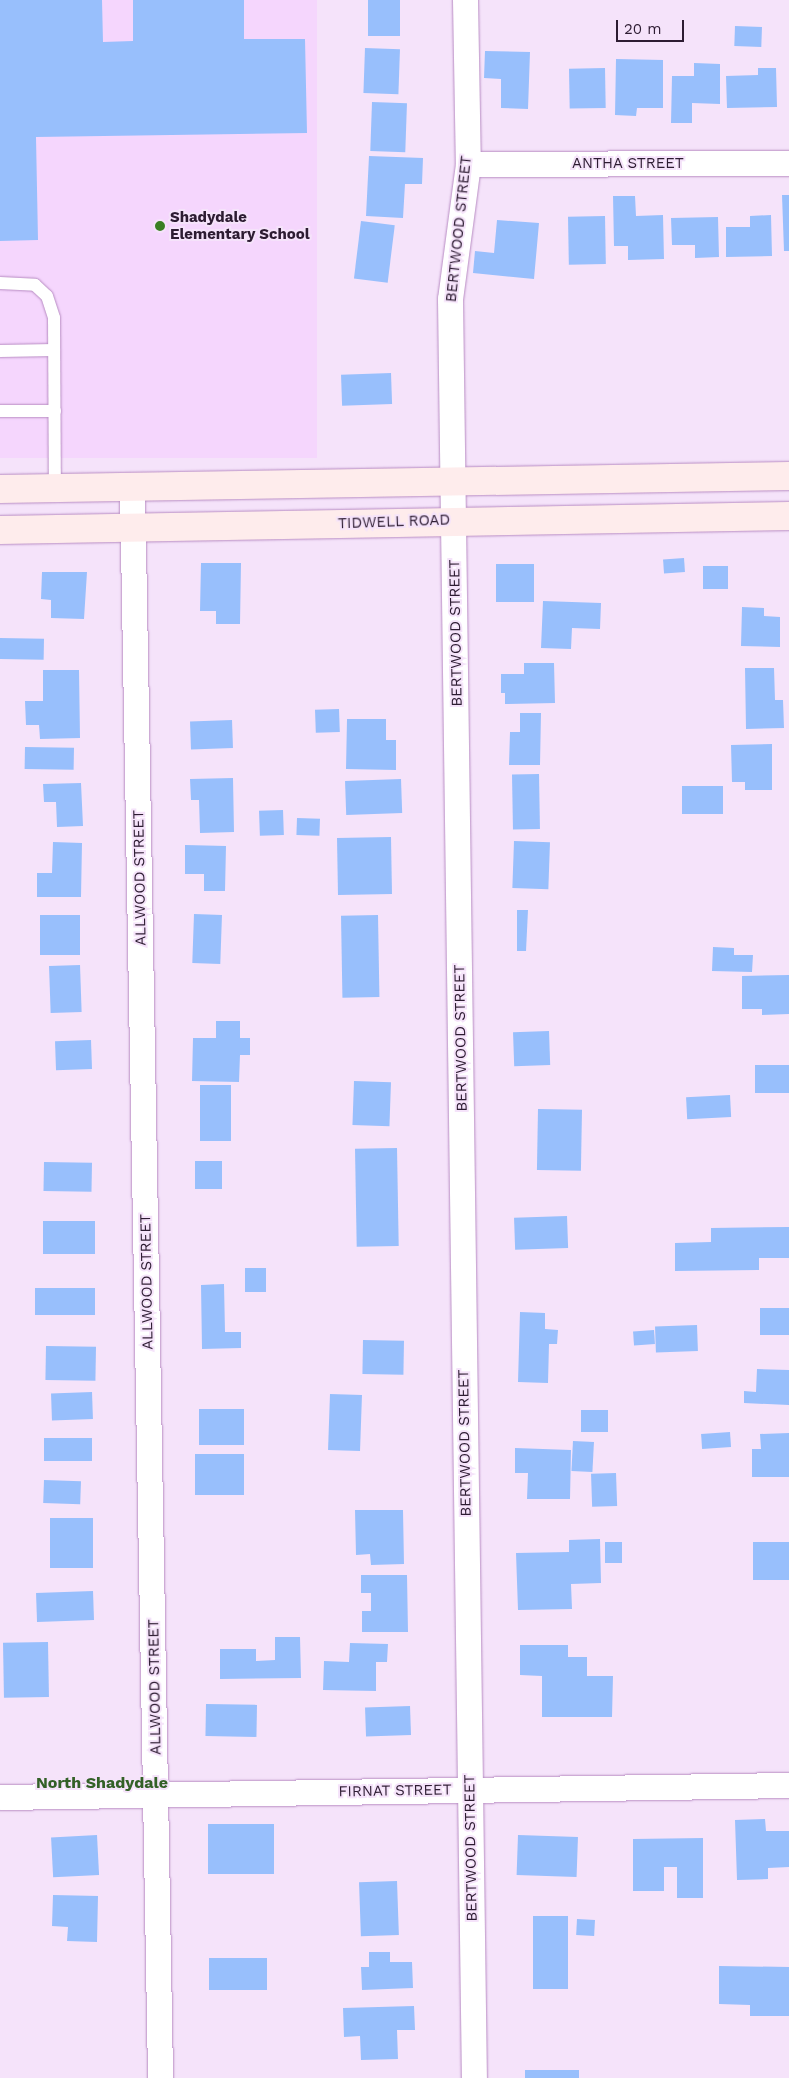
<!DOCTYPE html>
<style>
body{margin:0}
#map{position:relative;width:789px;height:2078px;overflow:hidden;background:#f5e3fa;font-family:"Work Sans",sans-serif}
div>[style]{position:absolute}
.built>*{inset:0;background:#f5d6fd;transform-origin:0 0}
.building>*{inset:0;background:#98bffc;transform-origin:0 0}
.roads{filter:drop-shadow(0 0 1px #b88cc3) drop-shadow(0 0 1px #b88cc3)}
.lane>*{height:12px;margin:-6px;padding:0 6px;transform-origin:6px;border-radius:6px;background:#fff}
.street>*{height:25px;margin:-12.5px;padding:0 12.5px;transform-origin:12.5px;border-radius:12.5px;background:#fff}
.secondary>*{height:28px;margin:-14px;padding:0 14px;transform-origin:14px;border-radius:14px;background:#feecec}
.dots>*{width:14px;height:14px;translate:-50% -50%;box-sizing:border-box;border:2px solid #f5e3fa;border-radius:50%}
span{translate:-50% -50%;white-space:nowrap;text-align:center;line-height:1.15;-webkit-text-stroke:4px #f5e3fa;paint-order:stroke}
.street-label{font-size:15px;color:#2d1c32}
.poi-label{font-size:15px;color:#2d1c32;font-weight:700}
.left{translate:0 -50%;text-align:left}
.neighbourhood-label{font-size:16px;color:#336027;font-weight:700}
.scale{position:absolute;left:616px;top:20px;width:68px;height:22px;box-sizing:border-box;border:2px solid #2d1c32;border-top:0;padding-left:6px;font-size:15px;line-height:18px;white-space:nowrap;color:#2d1c32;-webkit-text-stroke:4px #f5e3fa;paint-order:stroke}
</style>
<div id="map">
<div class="built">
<div style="left:0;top:0;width:317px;height:458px"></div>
</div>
<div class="building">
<div style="clip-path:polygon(0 0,102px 0,103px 42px,133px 41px,133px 0,244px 0,244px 39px,305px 39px,307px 133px,36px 137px,38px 240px,0 241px)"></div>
<div style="left:368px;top:0;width:32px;height:36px"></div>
<div style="left:735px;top:26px;width:27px;height:20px;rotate:2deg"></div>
<div style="left:365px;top:48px;width:35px;height:45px;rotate:2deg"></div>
<div style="clip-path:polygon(485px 51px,530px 52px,528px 109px,501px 108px,501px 79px,484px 78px)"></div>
<div style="clip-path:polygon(616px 59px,663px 60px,663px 108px,637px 108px,636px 116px,615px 115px)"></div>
<div style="clip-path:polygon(694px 63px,720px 64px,720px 104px,692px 103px,692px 123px,671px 123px,672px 76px,694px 76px)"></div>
<div style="left:605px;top:68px;width:40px;height:36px;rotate:89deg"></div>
<div style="clip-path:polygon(758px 68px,776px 68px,777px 107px,727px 108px,726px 76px,758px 75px)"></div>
<div style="left:372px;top:102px;width:35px;height:49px;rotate:2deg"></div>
<div style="clip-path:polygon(369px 156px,423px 158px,422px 184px,405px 184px,403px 218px,366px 216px)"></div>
<div style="clip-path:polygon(782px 195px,789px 195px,789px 251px,784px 251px)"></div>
<div style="clip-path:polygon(613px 196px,635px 196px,636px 216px,663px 215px,664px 259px,628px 260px,628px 246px,614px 246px)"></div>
<div style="clip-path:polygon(771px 215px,772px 256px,726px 257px,726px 227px,750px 227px,750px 216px)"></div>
<div style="left:605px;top:216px;width:48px;height:37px;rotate:89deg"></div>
<div style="clip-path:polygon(718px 217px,719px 257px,695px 258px,695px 245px,672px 245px,671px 218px)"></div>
<div style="clip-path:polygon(497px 220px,539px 223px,534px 279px,473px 273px,475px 251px,494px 253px)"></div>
<div style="left:361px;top:221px;width:34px;height:58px;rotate:7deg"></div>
<div style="left:391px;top:373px;width:31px;height:50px;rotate:88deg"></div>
<div style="left:684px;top:558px;width:14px;height:21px;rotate:86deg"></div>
<div style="clip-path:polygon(201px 563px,241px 563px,240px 624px,216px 624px,216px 611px,200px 611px)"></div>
<div style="left:496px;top:564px;width:38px;height:38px"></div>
<div style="left:703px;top:566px;width:25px;height:23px"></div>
<div style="clip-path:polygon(42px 572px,87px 572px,84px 619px,51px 618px,51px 600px,41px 599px)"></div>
<div style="clip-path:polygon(543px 601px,601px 603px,600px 629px,572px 628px,571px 649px,541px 648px)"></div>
<div style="clip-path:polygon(742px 607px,764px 608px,764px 616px,780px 617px,780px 647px,741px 646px)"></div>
<div style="left:0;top:638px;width:44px;height:21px;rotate:1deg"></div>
<div style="clip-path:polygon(524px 663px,554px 663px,555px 703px,505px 704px,505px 693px,501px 693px,501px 674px,524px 674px)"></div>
<div style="clip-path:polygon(745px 668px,774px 668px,775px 700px,783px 700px,784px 728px,746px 729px)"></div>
<div style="clip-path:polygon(43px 670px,79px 670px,80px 738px,40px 739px,39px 725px,26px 725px,25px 701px,43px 701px)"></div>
<div style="left:339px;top:709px;width:23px;height:24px;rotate:88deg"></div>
<div style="clip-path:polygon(520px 713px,541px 713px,540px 765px,509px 765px,510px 732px,520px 732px)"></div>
<div style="clip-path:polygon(347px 719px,386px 719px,386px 740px,396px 740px,396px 770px,346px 769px)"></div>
<div style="left:232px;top:720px;width:28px;height:42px;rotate:88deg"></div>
<div style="clip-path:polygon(772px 744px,772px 790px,745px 790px,745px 782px,732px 782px,731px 745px)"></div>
<div style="left:25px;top:747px;width:49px;height:22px;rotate:1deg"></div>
<div style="left:539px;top:774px;width:55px;height:27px;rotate:89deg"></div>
<div style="clip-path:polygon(233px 778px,234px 832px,200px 833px,199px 800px,191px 800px,190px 779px)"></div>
<div style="left:401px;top:779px;width:34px;height:56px;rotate:88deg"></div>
<div style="clip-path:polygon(81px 783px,83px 826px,57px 827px,56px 802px,44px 802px,43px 784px)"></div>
<div style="left:682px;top:786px;width:41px;height:28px"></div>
<div style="left:283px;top:810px;width:25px;height:24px;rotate:88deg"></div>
<div style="left:297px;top:818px;width:23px;height:17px;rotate:2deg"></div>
<div style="left:391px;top:837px;width:57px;height:54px;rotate:89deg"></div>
<div style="left:514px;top:841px;width:36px;height:47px;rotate:2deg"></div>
<div style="clip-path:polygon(53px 842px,82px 843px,81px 897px,37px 897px,37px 873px,52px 873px)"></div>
<div style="clip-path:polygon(185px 845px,226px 846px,225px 891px,204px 891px,204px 874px,185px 874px)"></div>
<div style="clip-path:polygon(517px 910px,528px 910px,526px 951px,517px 951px)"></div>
<div style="left:194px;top:914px;width:28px;height:49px;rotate:2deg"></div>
<div style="left:80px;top:915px;width:40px;height:40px;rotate:90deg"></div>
<div style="left:378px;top:915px;width:82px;height:37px;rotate:89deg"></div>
<div style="clip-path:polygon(713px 947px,734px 948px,734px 955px,753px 955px,752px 972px,712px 971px)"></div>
<div style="left:80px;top:965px;width:47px;height:31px;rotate:88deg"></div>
<div style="clip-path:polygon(789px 975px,789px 1014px,762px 1015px,762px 1009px,742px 1009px,742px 976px)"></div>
<div style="clip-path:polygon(216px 1021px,240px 1021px,240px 1038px,250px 1038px,250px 1055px,240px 1055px,239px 1082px,192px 1081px,193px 1038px,216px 1038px)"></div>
<div style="left:549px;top:1031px;width:34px;height:36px;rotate:88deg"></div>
<div style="left:91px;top:1040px;width:29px;height:36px;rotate:88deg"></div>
<div style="left:789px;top:1065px;width:28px;height:34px;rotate:90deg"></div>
<div style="left:354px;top:1081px;width:37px;height:44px;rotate:2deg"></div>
<div style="left:200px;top:1085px;width:31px;height:56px"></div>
<div style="left:730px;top:1095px;width:22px;height:44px;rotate:87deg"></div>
<div style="left:538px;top:1109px;width:44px;height:61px;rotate:1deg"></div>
<div style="left:397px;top:1148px;width:98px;height:42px;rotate:89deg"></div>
<div style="left:195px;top:1161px;width:27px;height:28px"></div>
<div style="left:44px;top:1162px;width:48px;height:29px;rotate:1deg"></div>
<div style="left:567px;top:1216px;width:32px;height:53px;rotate:88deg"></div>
<div style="left:95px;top:1221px;width:33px;height:52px;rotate:90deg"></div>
<div style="clip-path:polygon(789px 1227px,789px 1258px,759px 1258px,759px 1270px,675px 1271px,675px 1243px,711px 1242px,711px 1228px)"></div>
<div style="left:266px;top:1268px;width:24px;height:21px;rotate:90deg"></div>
<div style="clip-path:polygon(224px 1284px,225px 1332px,241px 1332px,241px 1348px,202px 1349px,201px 1285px)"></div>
<div style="left:95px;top:1288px;width:27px;height:60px;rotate:90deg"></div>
<div style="left:789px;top:1308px;width:27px;height:29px;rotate:90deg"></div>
<div style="clip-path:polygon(520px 1312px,545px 1313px,545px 1329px,558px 1330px,557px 1344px,549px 1344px,548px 1383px,518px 1382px)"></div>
<div style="left:697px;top:1325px;width:26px;height:42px;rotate:88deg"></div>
<div style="left:654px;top:1330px;width:14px;height:21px;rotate:86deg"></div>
<div style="left:363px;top:1340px;width:41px;height:34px;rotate:1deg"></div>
<div style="left:46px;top:1346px;width:50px;height:34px;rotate:1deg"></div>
<div style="clip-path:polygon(757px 1369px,789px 1370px,789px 1405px,744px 1403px,744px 1391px,756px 1392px)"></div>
<div style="left:92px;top:1392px;width:27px;height:41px;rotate:88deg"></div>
<div style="left:330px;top:1394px;width:32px;height:56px;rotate:2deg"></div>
<div style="left:199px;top:1409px;width:45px;height:36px"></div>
<div style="left:608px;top:1410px;width:22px;height:27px;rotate:90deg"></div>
<div style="left:730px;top:1432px;width:15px;height:29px;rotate:86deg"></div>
<div style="clip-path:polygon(789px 1433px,789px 1477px,752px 1477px,752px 1449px,761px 1449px,760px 1434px)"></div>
<div style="left:92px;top:1438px;width:23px;height:48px;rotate:90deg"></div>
<div style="left:573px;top:1441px;width:21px;height:30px;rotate:3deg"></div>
<div style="clip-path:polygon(515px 1448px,571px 1450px,570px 1499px,527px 1499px,528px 1473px,515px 1473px)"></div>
<div style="left:195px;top:1454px;width:49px;height:41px"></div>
<div style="left:616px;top:1473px;width:33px;height:25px;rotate:88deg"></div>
<div style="left:44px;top:1480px;width:37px;height:23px;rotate:2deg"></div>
<div style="clip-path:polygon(355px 1510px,403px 1510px,404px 1564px,371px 1565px,370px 1554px,356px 1555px)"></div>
<div style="left:50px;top:1518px;width:43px;height:50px"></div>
<div style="clip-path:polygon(600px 1539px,601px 1583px,571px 1584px,572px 1609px,518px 1610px,516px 1553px,569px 1552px,569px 1540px)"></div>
<div style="left:605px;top:1542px;width:17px;height:21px"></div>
<div style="left:753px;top:1542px;width:36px;height:38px"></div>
<div style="clip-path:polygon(361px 1575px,407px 1575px,408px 1632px,362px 1632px,362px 1611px,371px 1611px,371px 1593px,361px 1593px)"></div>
<div style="left:93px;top:1591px;width:29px;height:57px;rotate:88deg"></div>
<div style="clip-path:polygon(275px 1637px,300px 1637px,301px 1678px,220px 1679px,220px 1649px,256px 1649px,256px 1661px,275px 1660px)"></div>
<div style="left:48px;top:1642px;width:55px;height:45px;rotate:89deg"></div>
<div style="clip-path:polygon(350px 1643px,388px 1644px,387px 1662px,376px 1662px,376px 1691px,323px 1690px,324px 1661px,349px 1662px)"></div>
<div style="clip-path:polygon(520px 1645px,568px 1645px,568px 1657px,587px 1657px,587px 1676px,613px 1676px,612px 1717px,542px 1717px,542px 1676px,520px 1675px)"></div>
<div style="left:206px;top:1704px;width:51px;height:32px;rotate:1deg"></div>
<div style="left:410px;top:1706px;width:29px;height:45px;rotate:88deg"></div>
<div style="clip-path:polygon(765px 1819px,766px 1831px,789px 1831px,789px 1867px,768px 1868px,768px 1879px,737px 1880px,735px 1820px)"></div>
<div style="left:208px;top:1824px;width:66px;height:50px"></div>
<div style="left:97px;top:1835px;width:40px;height:46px;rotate:87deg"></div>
<div style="left:518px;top:1835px;width:60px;height:40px;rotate:2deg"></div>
<div style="clip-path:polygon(703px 1838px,703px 1898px,677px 1898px,677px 1867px,664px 1867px,664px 1891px,633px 1891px,633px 1839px)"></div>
<div style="left:397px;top:1881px;width:54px;height:38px;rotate:88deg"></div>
<div style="clip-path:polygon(53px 1895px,98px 1896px,97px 1942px,67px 1941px,68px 1927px,52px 1926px)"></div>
<div style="left:533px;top:1916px;width:35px;height:73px"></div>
<div style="left:577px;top:1919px;width:18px;height:16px;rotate:3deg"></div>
<div style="clip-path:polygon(369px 1952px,390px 1952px,390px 1962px,412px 1962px,413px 1988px,362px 1990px,361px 1967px,369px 1967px)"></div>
<div style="left:267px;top:1958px;width:32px;height:58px;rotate:90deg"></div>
<div style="clip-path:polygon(719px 1966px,789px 1967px,789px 2016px,750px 2016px,750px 2005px,719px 2004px)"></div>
<div style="clip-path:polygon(414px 2006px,415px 2030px,397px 2030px,398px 2059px,361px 2060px,360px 2036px,344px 2037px,343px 2008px)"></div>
<div style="left:579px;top:2070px;width:8px;height:54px;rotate:90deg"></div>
</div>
<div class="roads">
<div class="lane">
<div style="left:0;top:283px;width:35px;rotate:3deg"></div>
<div style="left:35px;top:285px;width:16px;rotate:43deg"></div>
<div style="left:47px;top:296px;width:23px;rotate:72deg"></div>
<div style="left:54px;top:318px;width:170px;rotate:89.7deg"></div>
<div style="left:0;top:351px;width:54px;rotate:-1.1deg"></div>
<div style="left:0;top:411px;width:55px"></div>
</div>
<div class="street">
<div style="left:465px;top:0;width:164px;rotate:89deg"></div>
<div style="left:468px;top:164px;width:136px;rotate:97.6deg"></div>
<div style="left:450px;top:299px;width:1779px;rotate:89.23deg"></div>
<div style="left:468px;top:164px;width:321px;rotate:-0.2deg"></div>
<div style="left:132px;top:487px;width:1591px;rotate:88.99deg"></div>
<div style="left:0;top:1797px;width:789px;rotate:-0.87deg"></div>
</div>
<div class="secondary">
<div style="left:0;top:489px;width:789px;rotate:-0.94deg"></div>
<div style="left:0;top:530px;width:789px;rotate:-1.02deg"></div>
</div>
</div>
<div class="dots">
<div style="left:160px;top:226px;background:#3a7f24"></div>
</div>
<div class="street-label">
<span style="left:628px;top:164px">ANTHA STREET</span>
<span style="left:459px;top:229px;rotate:-84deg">BERTWOOD STREET</span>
<span style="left:394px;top:522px;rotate:-2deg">TIDWELL ROAD</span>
<span style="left:456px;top:633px;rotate:-91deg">BERTWOOD STREET</span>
<span style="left:140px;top:878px;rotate:-91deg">ALLWOOD STREET</span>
<span style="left:461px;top:1038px;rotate:-91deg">BERTWOOD STREET</span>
<span style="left:147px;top:1282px;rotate:-91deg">ALLWOOD STREET</span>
<span style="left:465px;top:1443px;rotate:-91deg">BERTWOOD STREET</span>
<span style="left:155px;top:1687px;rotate:-91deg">ALLWOOD STREET</span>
<span style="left:395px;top:1791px;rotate:-1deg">FIRNAT STREET</span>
<span style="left:471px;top:1848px;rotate:-91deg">BERTWOOD STREET</span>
</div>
<div class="poi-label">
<span class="left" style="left:170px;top:226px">Shadydale<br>Elementary School</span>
</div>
<div class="neighbourhood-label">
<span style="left:102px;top:1783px">North Shadydale</span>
</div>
<div class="scale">20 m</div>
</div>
